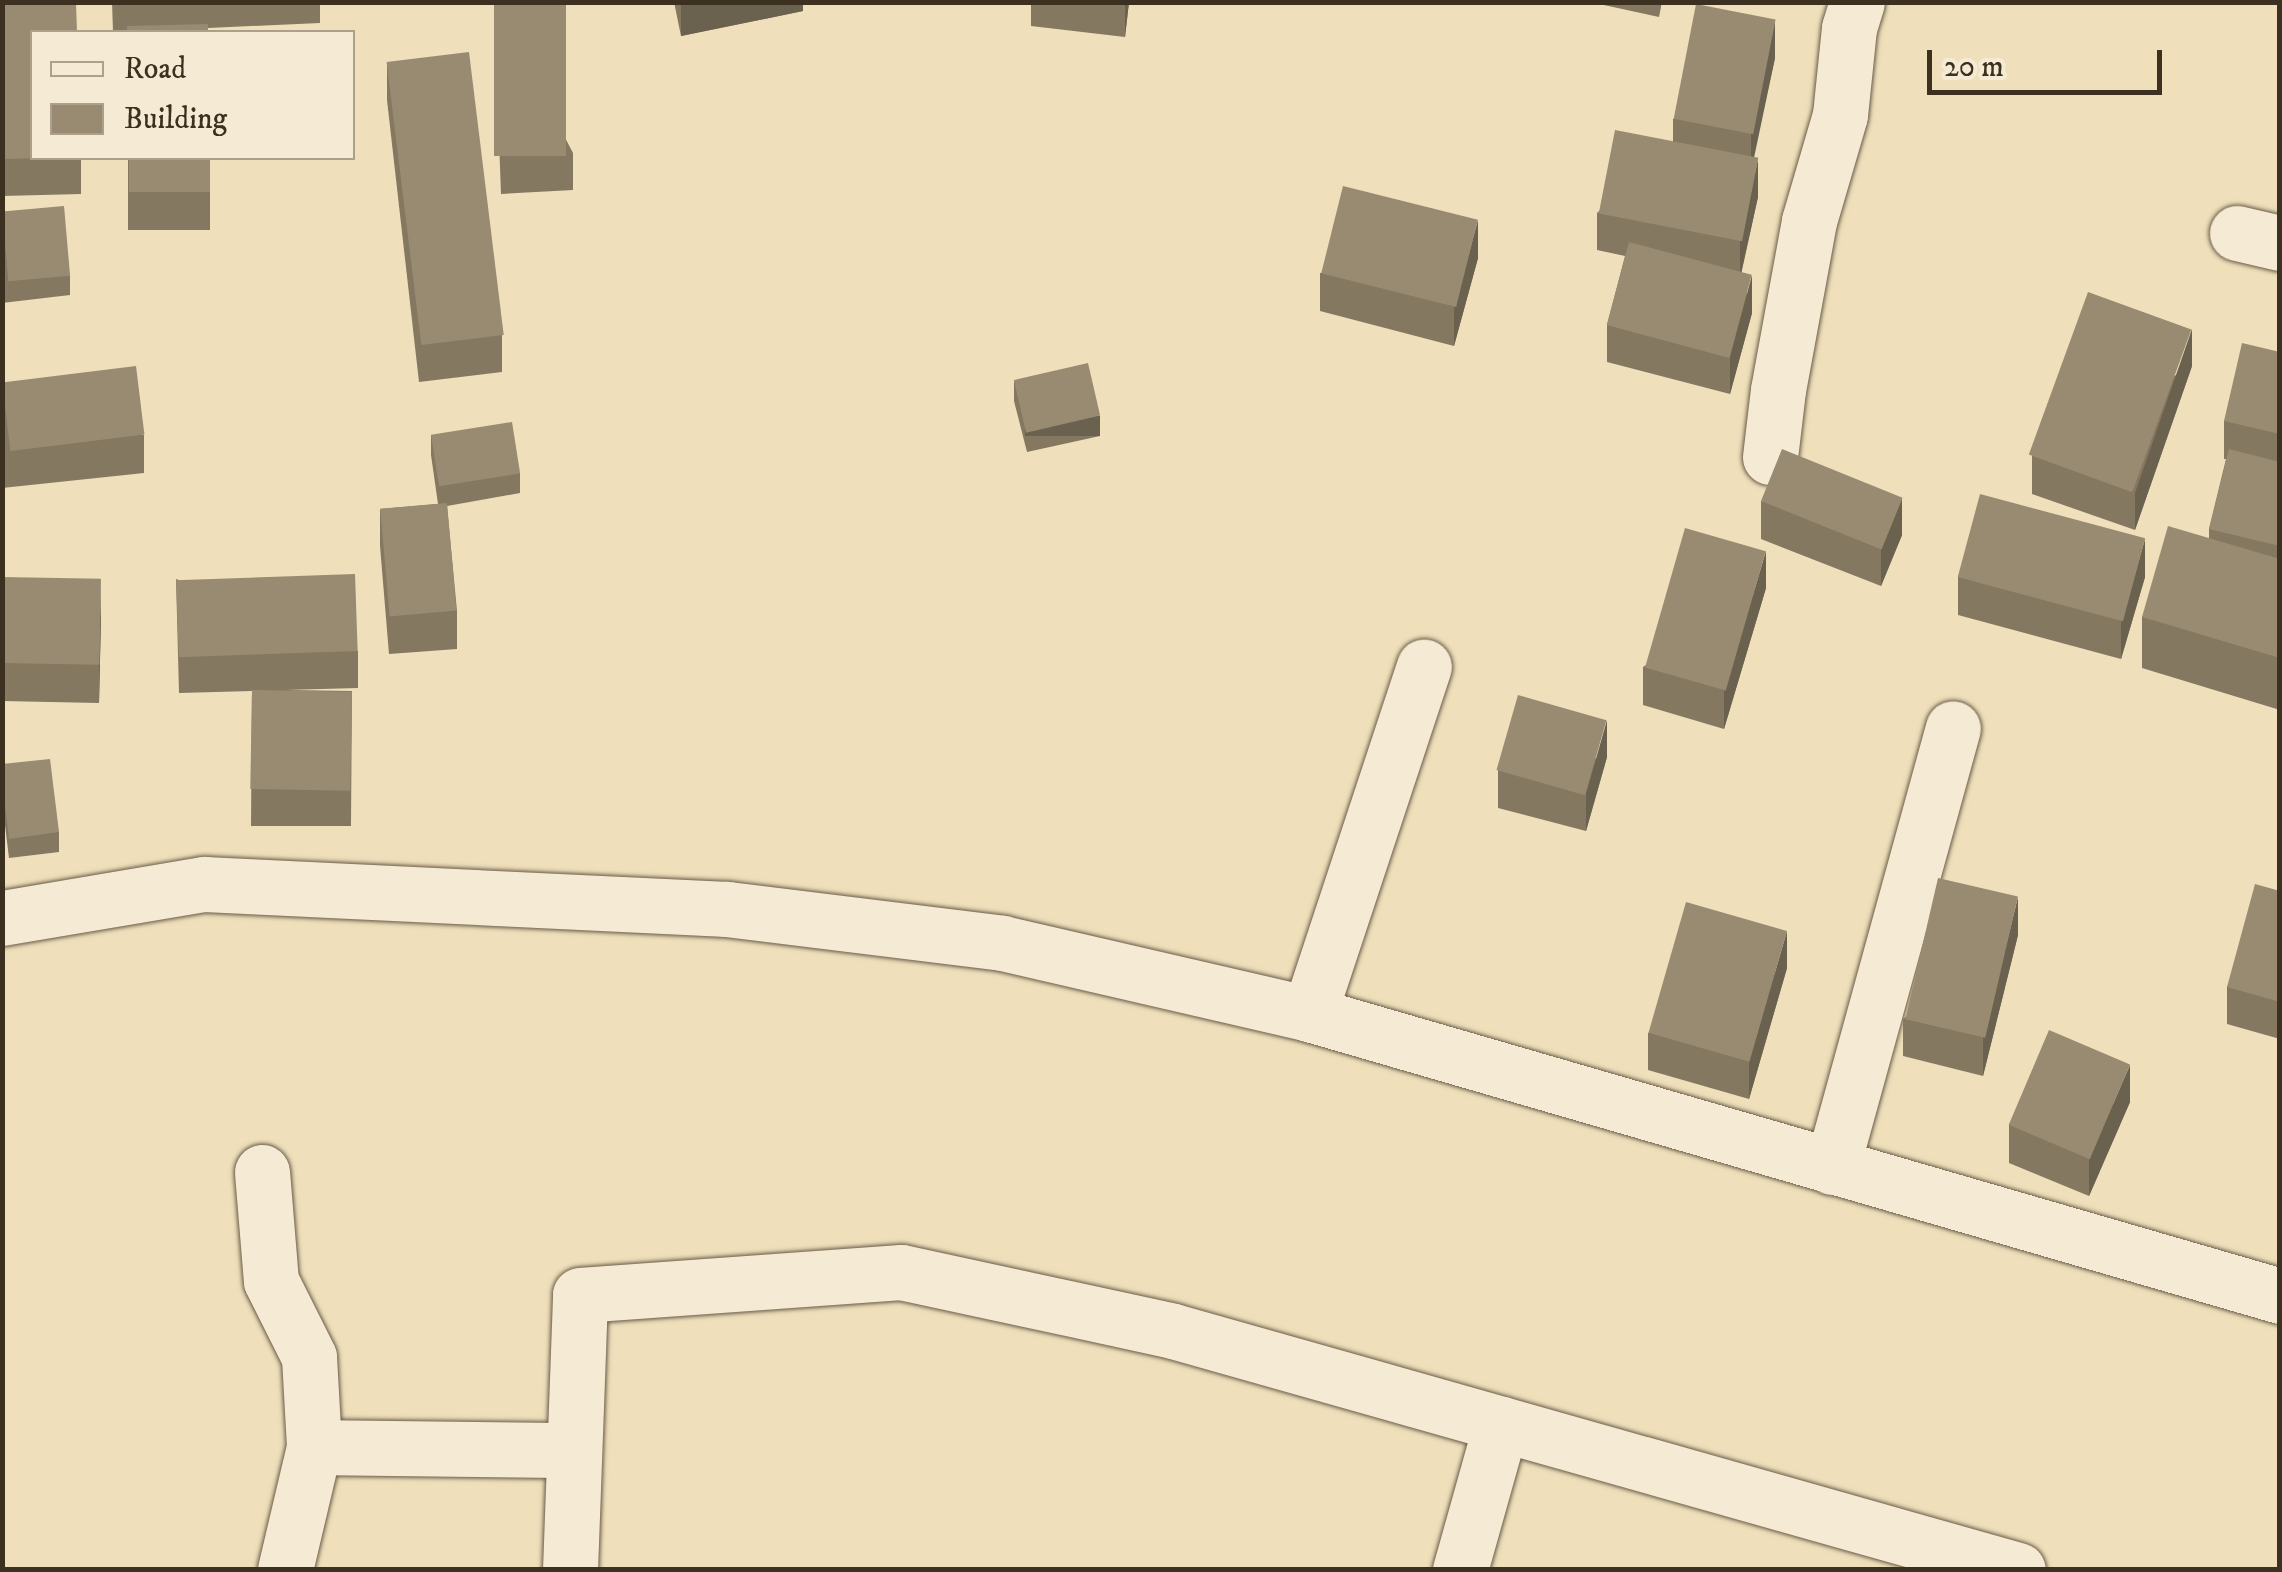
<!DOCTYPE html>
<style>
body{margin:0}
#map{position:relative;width:2282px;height:1572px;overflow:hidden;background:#efdfbb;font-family:"IM FELL DW Pica",serif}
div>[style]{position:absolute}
.roads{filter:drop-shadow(0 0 2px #695c47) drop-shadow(0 0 2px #695c47)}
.minor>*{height:55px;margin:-27.5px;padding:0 27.5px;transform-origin:27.5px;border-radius:27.5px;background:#f5ead3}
.wall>*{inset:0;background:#847861;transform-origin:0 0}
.shaded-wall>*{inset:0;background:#6b614f;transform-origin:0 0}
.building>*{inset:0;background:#998b71;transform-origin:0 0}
span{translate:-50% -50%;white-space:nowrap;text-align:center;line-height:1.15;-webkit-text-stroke:10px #f5ead3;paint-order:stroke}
.frame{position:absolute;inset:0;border:5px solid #3c3020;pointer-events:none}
.legend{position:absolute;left:30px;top:30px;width:325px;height:130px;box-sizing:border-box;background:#f5ead3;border:2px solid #aba08b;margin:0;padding:12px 18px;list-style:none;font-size:30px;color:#3c3020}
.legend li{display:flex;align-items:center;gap:20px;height:50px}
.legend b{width:50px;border:2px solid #aba08b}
.scale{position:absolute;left:1927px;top:50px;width:235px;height:45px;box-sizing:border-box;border:5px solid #3c3020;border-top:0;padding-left:12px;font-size:30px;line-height:35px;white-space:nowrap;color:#3c3020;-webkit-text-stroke:8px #f5ead3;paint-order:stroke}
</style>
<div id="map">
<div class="roads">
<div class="minor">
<div style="left:2237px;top:233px;width:44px;rotate:13.1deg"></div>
<div style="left:1770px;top:457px;width:67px;rotate:-83.2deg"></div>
<div style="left:1778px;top:390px;width:172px;rotate:-79.6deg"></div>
<div style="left:1809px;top:221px;width:110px;rotate:-73.7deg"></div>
<div style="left:1840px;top:115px;width:87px;rotate:-84.1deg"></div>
<div style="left:1849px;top:28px;width:27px;rotate:-73deg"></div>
<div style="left:2px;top:918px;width:205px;rotate:-9.6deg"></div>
<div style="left:204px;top:884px;width:524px;rotate:2.74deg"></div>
<div style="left:727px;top:909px;width:277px;rotate:7deg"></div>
<div style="left:1002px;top:943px;width:315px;rotate:13deg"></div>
<div style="left:1309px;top:1014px;width:1011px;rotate:16.19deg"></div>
<div style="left:1309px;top:1014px;width:366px;rotate:-71.7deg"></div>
<div style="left:1832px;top:1167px;width:455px;rotate:-74.6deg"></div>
<div style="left:262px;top:1172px;width:109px;rotate:85.3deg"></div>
<div style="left:271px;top:1281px;width:85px;rotate:63.4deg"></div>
<div style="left:309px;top:1357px;width:90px;rotate:86.8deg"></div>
<div style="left:314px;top:1447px;width:126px;rotate:103.3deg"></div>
<div style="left:314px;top:1447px;width:260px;rotate:0.7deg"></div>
<div style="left:570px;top:1570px;width:275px;rotate:-87.9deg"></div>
<div style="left:580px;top:1295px;width:322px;rotate:-4.1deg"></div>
<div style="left:901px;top:1272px;width:278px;rotate:12.2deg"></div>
<div style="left:1173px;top:1331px;width:878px;rotate:15.79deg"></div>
<div style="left:1460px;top:1570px;width:152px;rotate:-74.3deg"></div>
</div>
</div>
<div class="wall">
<div style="clip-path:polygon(2px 2px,32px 158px,81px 158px,81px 194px,2px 196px)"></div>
<div style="clip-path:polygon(112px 2px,320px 2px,320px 23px,208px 28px,208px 32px,113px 32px)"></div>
<div style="clip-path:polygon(494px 2px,573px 153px,573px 190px,501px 194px)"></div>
<div style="clip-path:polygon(674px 2px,803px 2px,803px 11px,681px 36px)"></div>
<div style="clip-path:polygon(1031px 2px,1129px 2px,1125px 37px,1031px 26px)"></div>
<div style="clip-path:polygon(1590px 2px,1662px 2px,1659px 17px)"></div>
<div style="clip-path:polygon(1775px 58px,1753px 158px,1758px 197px,1741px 273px,1752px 313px,1730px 394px,1607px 362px,1607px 325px,1625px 256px,1597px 250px,1597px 213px,1673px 142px,1673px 119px)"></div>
<div style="clip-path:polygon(387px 62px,502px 335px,502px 372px,419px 382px,387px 100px)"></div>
<div style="left:128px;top:158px;width:82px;height:72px"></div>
<div style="clip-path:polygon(2px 212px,70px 276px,70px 295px,2px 303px)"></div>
<div style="clip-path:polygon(1478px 258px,1454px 346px,1320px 311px,1320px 273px)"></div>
<div style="clip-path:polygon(2280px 352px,2280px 710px,2142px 668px,2142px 617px,2209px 538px,2209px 529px,2226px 459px,2224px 459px,2224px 421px)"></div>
<div style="clip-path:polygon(2192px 366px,2135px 530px,2032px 494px,2032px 456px)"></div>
<div style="clip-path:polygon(1014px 381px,1100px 436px,1027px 452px,1014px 401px)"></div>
<div style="clip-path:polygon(2px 383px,144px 435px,144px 473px,2px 488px)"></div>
<div style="clip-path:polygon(431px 435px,520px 473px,520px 493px,447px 506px,457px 611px,457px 649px,389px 654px,380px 546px,380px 509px,438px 504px,431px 455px)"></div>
<div style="clip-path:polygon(1761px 501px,1902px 535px,1881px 586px,1761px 539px)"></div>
<div style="clip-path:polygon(2px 577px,101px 616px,99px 703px,2px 701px)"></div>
<div style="clip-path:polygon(1958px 577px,2145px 577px,2121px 659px,1958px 615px)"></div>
<div style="clip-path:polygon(176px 579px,358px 651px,358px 688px,285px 690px,352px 691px,351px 826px,251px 826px,252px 691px,179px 693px)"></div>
<div style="clip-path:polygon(1766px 588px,1724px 729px,1643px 705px,1643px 667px)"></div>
<div style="clip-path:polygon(1607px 757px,1586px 831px,1498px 808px,1498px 770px)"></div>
<div style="clip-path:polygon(2px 764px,59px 832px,59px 852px,9px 858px,2px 800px)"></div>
<div style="clip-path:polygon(2280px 891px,2280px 1039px,2227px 1024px,2227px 987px)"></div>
<div style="clip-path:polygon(2018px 935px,1983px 1076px,1903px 1056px,1903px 1019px)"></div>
<div style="clip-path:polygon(1787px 968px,1749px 1099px,1648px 1070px,1648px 1033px)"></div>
<div style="clip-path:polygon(2130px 1102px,2089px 1196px,2009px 1163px,2009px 1125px)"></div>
</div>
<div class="shaded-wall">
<div style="clip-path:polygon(681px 2px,803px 2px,803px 11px,681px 36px)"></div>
<div style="clip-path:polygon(1125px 2px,1129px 2px,1125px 37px)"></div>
<div style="clip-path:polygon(1775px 20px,1775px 58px,1751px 172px,1751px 134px)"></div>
<div style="clip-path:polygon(1758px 159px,1758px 197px,1740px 279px,1740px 242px)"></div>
<div style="clip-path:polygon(1478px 220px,1478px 258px,1454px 346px,1454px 308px)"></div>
<div style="clip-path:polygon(1752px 275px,1752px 313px,1730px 394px,1730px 357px)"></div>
<div style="clip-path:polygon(2192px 329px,2192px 366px,2135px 530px,2135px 493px)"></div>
<div style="left:1100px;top:416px;width:20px;height:75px;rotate:90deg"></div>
<div style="clip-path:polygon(1902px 498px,1902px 535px,1881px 586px,1881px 549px)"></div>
<div style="clip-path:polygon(2145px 539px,2145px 577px,2121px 659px,2121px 622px)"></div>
<div style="clip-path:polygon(1766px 551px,1766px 588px,1724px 729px,1724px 692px)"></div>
<div style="clip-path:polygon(101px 579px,101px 616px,99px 703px,99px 665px)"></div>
<div style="clip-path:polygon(1607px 720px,1607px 757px,1586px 831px,1586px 794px)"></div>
<div style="clip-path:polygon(2018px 897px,2018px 935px,1983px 1076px,1983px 1039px)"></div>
<div style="clip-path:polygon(1787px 931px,1787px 968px,1749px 1099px,1749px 1062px)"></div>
<div style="clip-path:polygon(2130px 1065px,2130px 1102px,2089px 1196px,2089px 1159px)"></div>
</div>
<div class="building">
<div style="clip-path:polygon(2px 2px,76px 2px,77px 32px,32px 32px,32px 158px,43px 158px,2px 159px)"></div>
<div style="left:494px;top:2px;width:72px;height:154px"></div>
<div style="left:1696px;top:4px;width:81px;height:117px;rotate:11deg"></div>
<div style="clip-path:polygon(208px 24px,208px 32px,127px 32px,127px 26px)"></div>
<div style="left:469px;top:52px;width:285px;height:83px;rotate:83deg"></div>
<div style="left:1615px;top:130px;width:146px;height:85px;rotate:11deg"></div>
<div style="left:129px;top:158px;width:81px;height:34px"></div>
<div style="left:1343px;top:186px;width:139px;height:90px;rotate:14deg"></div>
<div style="left:64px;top:206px;width:70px;height:62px;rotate:85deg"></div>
<div style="left:1629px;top:242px;width:127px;height:86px;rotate:15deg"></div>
<div style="left:2088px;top:292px;width:110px;height:173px;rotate:20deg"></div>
<div style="clip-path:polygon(2242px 343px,2280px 352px,2280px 434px,2224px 421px)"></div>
<div style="left:1088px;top:363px;width:54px;height:76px;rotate:77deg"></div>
<div style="left:136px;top:366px;width:69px;height:135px;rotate:83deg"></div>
<div style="left:512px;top:422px;width:52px;height:82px;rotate:81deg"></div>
<div style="left:1782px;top:449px;width:130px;height:56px;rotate:22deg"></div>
<div style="clip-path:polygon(2229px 449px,2280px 462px,2280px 546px,2209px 529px)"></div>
<div style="left:1980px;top:494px;width:171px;height:86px;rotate:15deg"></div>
<div style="left:447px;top:503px;width:108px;height:67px;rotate:85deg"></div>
<div style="clip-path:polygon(2168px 526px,2280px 559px,2280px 658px,2142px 617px)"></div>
<div style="left:1685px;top:528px;width:84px;height:145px;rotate:16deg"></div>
<div style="left:355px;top:574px;width:77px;height:179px;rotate:88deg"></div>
<div style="left:2px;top:577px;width:99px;height:86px;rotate:1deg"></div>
<div style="left:252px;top:690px;width:100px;height:99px;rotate:1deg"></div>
<div style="left:1518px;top:695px;width:92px;height:78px;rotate:16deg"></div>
<div style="clip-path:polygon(50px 759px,59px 832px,9px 839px,2px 780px,2px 764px)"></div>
<div style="left:1938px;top:878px;width:82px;height:145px;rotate:13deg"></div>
<div style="clip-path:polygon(2255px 884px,2280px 891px,2280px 1002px,2227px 987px)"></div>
<div style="left:1686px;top:902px;width:105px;height:136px;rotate:16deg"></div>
<div style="left:2049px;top:1030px;width:88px;height:103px;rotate:23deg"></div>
</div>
<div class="frame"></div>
<ul class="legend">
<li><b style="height:12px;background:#f5ead3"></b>Road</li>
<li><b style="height:28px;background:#998b71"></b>Building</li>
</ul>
<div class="scale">20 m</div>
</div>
